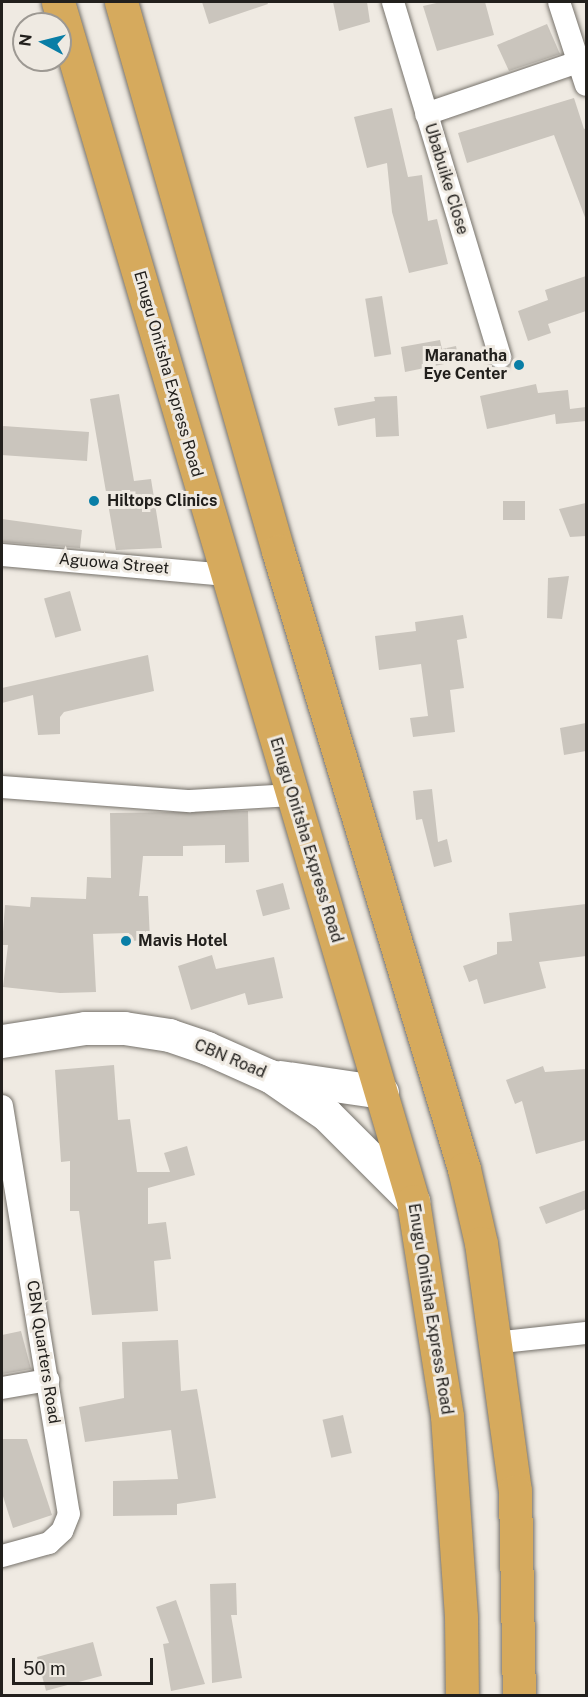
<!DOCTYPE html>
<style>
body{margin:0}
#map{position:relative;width:588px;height:1697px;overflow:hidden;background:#efeae2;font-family:"Public Sans",sans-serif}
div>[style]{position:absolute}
.building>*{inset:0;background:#cac5bd;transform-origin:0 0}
.roads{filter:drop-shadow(0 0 2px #76726b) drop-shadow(0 0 2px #76726b)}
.street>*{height:22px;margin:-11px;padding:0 11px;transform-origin:11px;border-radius:11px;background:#fff}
.secondary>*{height:33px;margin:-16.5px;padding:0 16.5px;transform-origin:16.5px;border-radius:16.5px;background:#fff}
.highway>*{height:33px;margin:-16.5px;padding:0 16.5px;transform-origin:16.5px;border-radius:16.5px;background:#d6aa5d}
.dots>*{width:16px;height:16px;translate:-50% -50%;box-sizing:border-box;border:3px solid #efeae2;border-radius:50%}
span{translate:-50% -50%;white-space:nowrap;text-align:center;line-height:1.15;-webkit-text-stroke:6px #efeae2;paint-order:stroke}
.street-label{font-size:16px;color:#22201d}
.poi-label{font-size:16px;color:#22201d;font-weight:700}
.right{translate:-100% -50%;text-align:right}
.left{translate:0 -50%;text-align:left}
.frame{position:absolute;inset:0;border:3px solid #22201d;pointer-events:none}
.north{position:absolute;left:12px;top:12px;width:60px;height:60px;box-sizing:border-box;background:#efeae2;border:2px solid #9d9993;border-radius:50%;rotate:277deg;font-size:16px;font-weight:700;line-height:24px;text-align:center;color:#22201d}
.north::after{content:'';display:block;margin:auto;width:21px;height:27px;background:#097ea6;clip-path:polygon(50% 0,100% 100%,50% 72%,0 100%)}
.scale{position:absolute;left:12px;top:1658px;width:141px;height:27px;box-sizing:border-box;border:3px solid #22201d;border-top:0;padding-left:8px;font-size:18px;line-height:21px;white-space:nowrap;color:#22201d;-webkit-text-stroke:4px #efeae2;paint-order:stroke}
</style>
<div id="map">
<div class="building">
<div style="clip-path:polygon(202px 2px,267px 2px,268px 4px,209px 24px)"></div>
<div style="clip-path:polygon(333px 2px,367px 2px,370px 22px,339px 31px)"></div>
<div style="clip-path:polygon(441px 2px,485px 2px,494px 35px,437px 51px,423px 6px)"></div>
<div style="clip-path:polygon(547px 24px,560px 54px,509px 71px,497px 45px)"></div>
<div style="clip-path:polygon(574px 98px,584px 129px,586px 128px,586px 220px,554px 135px,467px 163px,458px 133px)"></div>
<div style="clip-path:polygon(392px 108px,408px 177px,422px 175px,428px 221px,437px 219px,448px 264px,409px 273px,392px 212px,387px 163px,367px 168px,354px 117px)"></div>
<div style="clip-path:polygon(586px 276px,586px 311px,548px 324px,551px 333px,528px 341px,518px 311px,548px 300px,545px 290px)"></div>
<div style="left:382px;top:296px;width:59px;height:17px;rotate:81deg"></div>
<div style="clip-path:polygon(440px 340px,442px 349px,456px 346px,459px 361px,405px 372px,401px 347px)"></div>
<div style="clip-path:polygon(536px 384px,538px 393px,568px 390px,570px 409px,586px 407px,586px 421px,556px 424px,555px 414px,487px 429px,480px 396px)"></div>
<div style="clip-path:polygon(119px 394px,134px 481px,151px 479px,162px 548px,116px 550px,90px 399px)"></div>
<div style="clip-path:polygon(397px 396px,399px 436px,376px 437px,375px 418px,338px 426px,334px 408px,375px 401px,374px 397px)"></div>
<div style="left:89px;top:432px;width:29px;height:86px;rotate:94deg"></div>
<div style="left:503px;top:501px;width:22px;height:19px"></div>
<div style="clip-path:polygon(586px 503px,586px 536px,570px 537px,559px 509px)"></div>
<div style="clip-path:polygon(2px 519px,82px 530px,80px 548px,2px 542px)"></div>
<div style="clip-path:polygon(569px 576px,562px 619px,547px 618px,548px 578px)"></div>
<div style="left:70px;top:591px;width:41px;height:27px;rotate:74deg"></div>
<div style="clip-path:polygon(463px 615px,467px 638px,457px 640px,464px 688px,450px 690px,455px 732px,413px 737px,410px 718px,428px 716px,421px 664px,379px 670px,375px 636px,416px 631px,415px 622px)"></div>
<div style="clip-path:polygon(148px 655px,154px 691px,64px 712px,60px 717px,60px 734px,38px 735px,33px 695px,2px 703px,2px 688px)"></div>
<div style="clip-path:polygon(586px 723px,586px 751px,564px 755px,560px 728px)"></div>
<div style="clip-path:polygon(432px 789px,438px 842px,447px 839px,452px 862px,434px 867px,422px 819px,416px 820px,413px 791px)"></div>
<div style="clip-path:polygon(248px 811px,249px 862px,225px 863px,225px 845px,183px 846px,183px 856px,143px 856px,139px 896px,148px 896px,150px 940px,129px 941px,129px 933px,93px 934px,96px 992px,60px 993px,3px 987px,8px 945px,2px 945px,5px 905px,30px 907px,31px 897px,86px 899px,87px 877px,111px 878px,110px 813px)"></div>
<div style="left:283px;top:883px;width:27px;height:28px;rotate:75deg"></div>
<div style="clip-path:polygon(586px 904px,586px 956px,539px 962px,546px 988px,484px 1004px,477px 979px,469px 982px,463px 966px,497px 954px,497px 942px,512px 941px,509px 913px)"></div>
<div style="clip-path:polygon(212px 955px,216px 969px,274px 957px,283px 998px,248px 1005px,245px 993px,191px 1010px,178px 966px)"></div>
<div style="clip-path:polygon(114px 1065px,118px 1120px,130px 1119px,137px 1172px,170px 1172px,164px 1153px,187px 1146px,195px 1175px,148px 1188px,148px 1224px,166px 1222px,171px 1259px,154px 1261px,158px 1311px,92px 1315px,79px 1211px,70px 1211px,70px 1161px,61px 1162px,55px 1070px)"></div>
<div style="clip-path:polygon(543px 1066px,545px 1072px,586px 1069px,586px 1140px,536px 1154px,522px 1101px,515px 1104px,506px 1080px)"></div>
<div style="clip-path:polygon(586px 1190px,586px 1209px,546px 1224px,539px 1207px)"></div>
<div style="clip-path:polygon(21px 1331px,31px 1369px,2px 1374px,2px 1335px)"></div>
<div style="clip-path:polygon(178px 1340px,181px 1391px,197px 1389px,216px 1498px,177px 1504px,177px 1515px,113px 1516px,113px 1481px,178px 1479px,171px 1430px,85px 1442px,79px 1407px,124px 1398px,122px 1342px)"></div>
<div style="left:343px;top:1415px;width:39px;height:21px;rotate:77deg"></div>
<div style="clip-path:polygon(2px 1439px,27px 1439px,52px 1515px,13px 1528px,2px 1493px)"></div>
<div style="clip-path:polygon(236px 1583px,237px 1615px,231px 1615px,242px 1678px,212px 1683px,210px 1584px)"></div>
<div style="clip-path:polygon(176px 1600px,205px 1684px,171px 1691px,163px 1644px,169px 1643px,156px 1607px)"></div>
<div style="left:93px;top:1642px;width:35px;height:58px;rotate:75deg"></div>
</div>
<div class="roads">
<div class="street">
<div style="left:393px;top:2px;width:371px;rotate:73.2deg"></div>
<div style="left:559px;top:2px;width:87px;rotate:72deg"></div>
<div style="left:426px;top:114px;width:161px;rotate:-18.9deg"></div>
<div style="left:2px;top:555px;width:226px;rotate:5.1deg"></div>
<div style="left:2px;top:787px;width:189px;rotate:4.3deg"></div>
<div style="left:190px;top:801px;width:102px;rotate:-3.4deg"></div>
<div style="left:2px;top:1106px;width:413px;rotate:80.7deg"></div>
<div style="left:69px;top:1514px;width:18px;rotate:112deg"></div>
<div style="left:62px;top:1531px;width:18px;rotate:137deg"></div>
<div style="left:49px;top:1543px;width:49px;rotate:164.5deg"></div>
<div style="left:494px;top:1343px;width:93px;rotate:-6.2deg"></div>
<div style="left:2px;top:1388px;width:47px;rotate:-9.9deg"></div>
</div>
<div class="secondary">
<div style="left:2px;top:1041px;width:84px;rotate:-8.9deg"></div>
<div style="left:85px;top:1028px;width:39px"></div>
<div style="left:124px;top:1028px;width:46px;rotate:8.8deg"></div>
<div style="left:169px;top:1035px;width:40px;rotate:18.9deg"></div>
<div style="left:207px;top:1048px;width:69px;rotate:24deg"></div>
<div style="left:270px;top:1076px;width:69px;rotate:34.4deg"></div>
<div style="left:327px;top:1115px;width:122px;rotate:45deg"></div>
<div style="left:280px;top:1077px;width:103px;rotate:8.4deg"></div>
</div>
<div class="highway">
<div style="left:58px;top:2px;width:1250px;rotate:73.51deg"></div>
<div style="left:413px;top:1201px;width:218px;rotate:81deg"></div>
<div style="left:447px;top:1416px;width:201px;rotate:86deg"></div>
<div style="left:461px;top:1617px;width:79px;rotate:89.3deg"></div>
<div style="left:121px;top:2px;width:571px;rotate:74.04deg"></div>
<div style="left:278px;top:551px;width:645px;rotate:73.25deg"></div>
<div style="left:464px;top:1169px;width:76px;rotate:77.1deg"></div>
<div style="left:481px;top:1243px;width:250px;rotate:82.2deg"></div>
<div style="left:515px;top:1491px;width:205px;rotate:88.9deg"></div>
</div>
</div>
<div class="dots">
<div style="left:519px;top:365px;background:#097ea6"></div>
<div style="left:94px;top:501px;background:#097ea6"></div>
<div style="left:126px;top:941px;background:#097ea6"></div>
</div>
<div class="street-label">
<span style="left:446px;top:179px;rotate:73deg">Ubabuike Close</span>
<span style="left:168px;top:374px;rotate:74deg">Enugu Onitsha Express Road</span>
<span style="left:114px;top:564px;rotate:5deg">Aguowa Street</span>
<span style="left:306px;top:840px;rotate:73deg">Enugu Onitsha Express Road</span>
<span style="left:230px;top:1059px;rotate:23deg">CBN Road</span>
<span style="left:430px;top:1309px;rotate:81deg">Enugu Onitsha Express Road</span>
<span style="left:43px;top:1352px;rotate:81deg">CBN Quarters Road</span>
</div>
<div class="poi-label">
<span class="right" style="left:507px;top:365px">Maranatha<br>Eye Center</span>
<span class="left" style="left:107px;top:501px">Hiltops Clinics</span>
<span class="left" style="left:138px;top:941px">Mavis Hotel</span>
</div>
<div class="frame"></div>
<div class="north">N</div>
<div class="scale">50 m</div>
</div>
